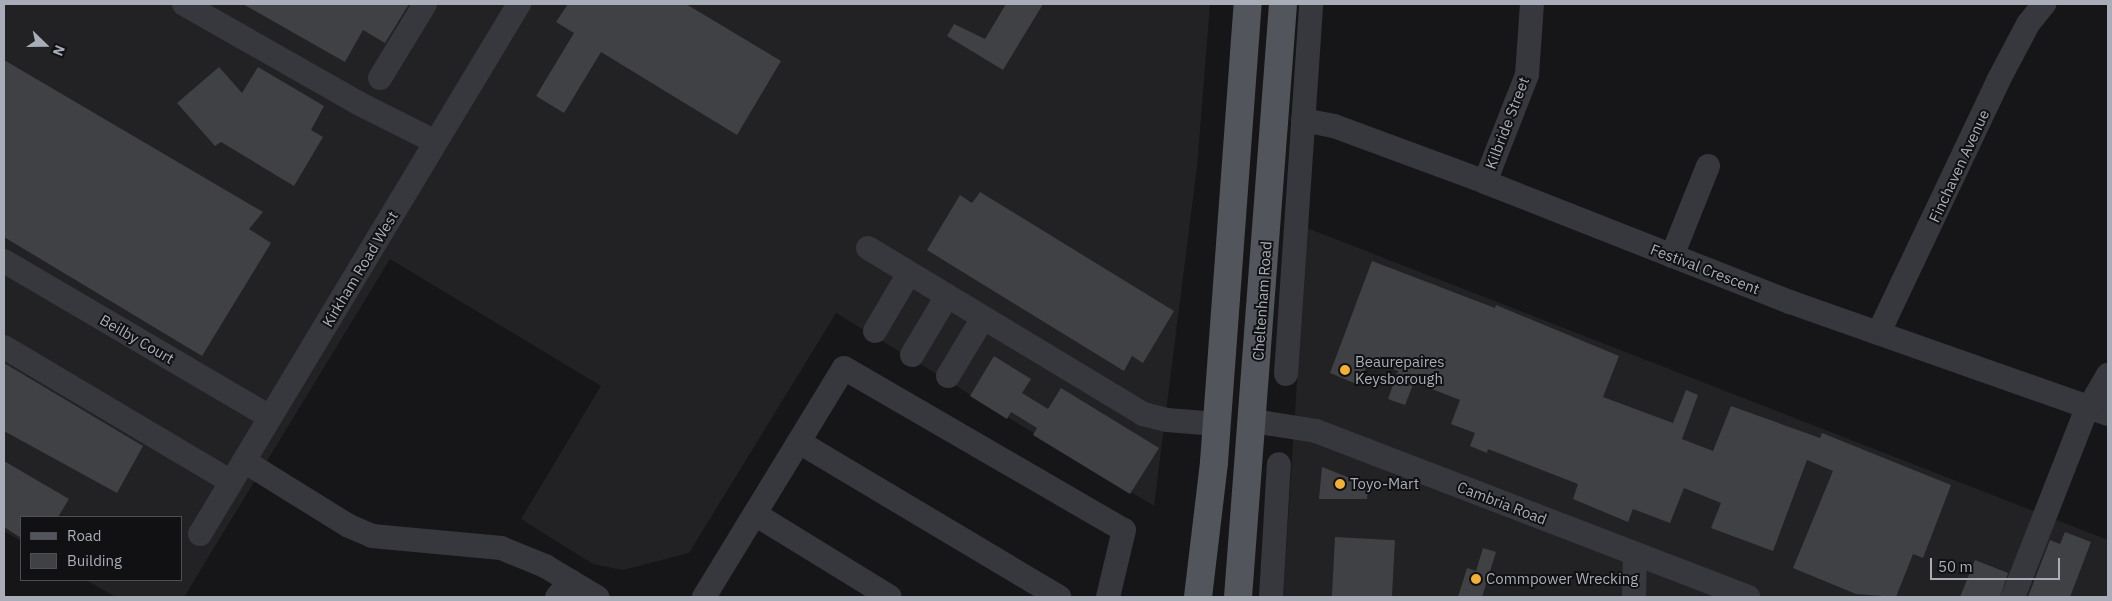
<!DOCTYPE html>
<style>
body{margin:0}
#map{position:relative;width:2112px;height:601px;overflow:hidden;background:#161618;font-family:"IBM Plex Sans",sans-serif}
div>[style]{position:absolute}
.built>*{inset:0;background:#222225}
.building>*{inset:0;background:#404145;transform-origin:0 0}
.minor>*{height:24px;margin:-12px;padding:0 12px;transform-origin:12px;border-radius:12px;background:#37383d}
.major>*{height:28px;margin:-14px;padding:0 14px;transform-origin:14px;border-radius:14px;background:#53555c}
.dots>*{width:14px;height:14px;translate:-50% -50%;box-sizing:border-box;border:2px solid #111113;border-radius:50%}
span{translate:-50% -50%;white-space:nowrap;text-align:center;line-height:1.15;-webkit-text-stroke:4px #111113;paint-order:stroke}
.street-label{font-size:15px;color:#a8adb8}
.poi-label{font-size:15px;color:#a8adb8}
.left{translate:0 -50%;text-align:left}
.frame{position:absolute;inset:0;border:5px solid #a8adb8;pointer-events:none}
.legend{position:absolute;left:20px;top:516px;width:162px;height:65px;box-sizing:border-box;background:#111113;border:1px solid #4d4f55;margin:0;padding:6px 9px;list-style:none;font-size:15px;color:#a8adb8}
.legend li{display:flex;align-items:center;gap:10px;height:25px}
.legend b{width:25px;border:1px solid #4d4f55}
.north{position:absolute;left:20px;top:20px;width:50px;height:50px;-webkit-text-stroke:4px #111113;paint-order:stroke;rotate:112deg;font-size:14px;font-weight:700;line-height:20px;text-align:center;color:#a8adb8}
.north::after{content:'';display:block;margin:auto;width:18px;height:22px;background:#a8adb8;clip-path:polygon(50% 0,100% 100%,50% 72%,0 100%)}
.scale{position:absolute;left:1930px;top:558px;width:130px;height:22px;box-sizing:border-box;border:2px solid #a8adb8;border-top:0;padding-left:6px;font-size:15px;line-height:18px;white-space:nowrap;color:#a8adb8;-webkit-text-stroke:4px #111113;paint-order:stroke}
</style>
<div id="map">
<div class="built">
<div style="clip-path:polygon(4px 4px,1210px 4px,1197px 167px,1154px 506px,836px 313px,689px 553px,623px 570px,593px 564px,521px 519px,601px 386px,390px 259px,184px 597px,116px 597px,86px 580px,181px 580px,181px 517px,21px 517px,21px 541px,4px 531px)"></div>
<div style="clip-path:polygon(1307px 228px,2108px 540px,2108px 597px,1283px 597px)"></div>
</div>
<div class="building">
<div style="clip-path:polygon(243px 4px,409px 4px,385px 43px,363px 30px,345px 62px)"></div>
<div style="clip-path:polygon(568px 4px,686px 4px,781px 61px,737px 135px,601px 52px,564px 113px,536px 96px,574px 33px,556px 22px)"></div>
<div style="clip-path:polygon(1006px 4px,1043px 4px,1003px 70px,947px 36px,954px 24px,985px 39px)"></div>
<div style="clip-path:polygon(4px 60px,263px 212px,249px 229px,271px 243px,202px 356px,4px 237px)"></div>
<div style="clip-path:polygon(219px 67px,242px 93px,258px 67px,324px 106px,311px 130px,323px 137px,294px 186px,221px 142px,215px 146px,177px 103px)"></div>
<div style="clip-path:polygon(980px 192px,1174px 311px,1143px 363px,1132px 356px,1124px 371px,927px 250px,960px 195px,972px 203px)"></div>
<div style="clip-path:polygon(1372px 261px,1495px 308px,1496px 305px,1619px 356px,1603px 397px,1673px 423px,1686px 390px,1698px 395px,1682px 439px,1713px 451px,1731px 406px,1820px 438px,1822px 433px,1951px 485px,1923px 558px,1913px 554px,1896px 597px,1856px 594px,1793px 568px,1833px 471px,1807px 460px,1773px 551px,1711px 528px,1721px 503px,1684px 488px,1670px 523px,1633px 509px,1628px 522px,1573px 499px,1578px 484px,1488px 449px,1487px 453px,1470px 446px,1475px 433px,1451px 424px,1460px 400px,1414px 382px,1405px 405px,1388px 399px,1398px 371px,1369px 360px,1359px 385px,1330px 373px)"></div>
<div style="clip-path:polygon(994px 356px,1031px 379px,1022px 393px,1048px 409px,1061px 388px,1159px 448px,1130px 494px,1033px 435px,1037px 428px,1011px 412px,1007px 419px,970px 396px)"></div>
<div style="clip-path:polygon(4px 363px,143px 446px,117px 493px,4px 431px)"></div>
<div style="clip-path:polygon(4px 461px,69px 499px,58px 517px,21px 517px,21px 538px,4px 527px)"></div>
<div style="clip-path:polygon(1322px 467px,1368px 485px,1367px 499px,1319px 499px)"></div>
<div style="clip-path:polygon(2065px 532px,2091px 542px,2070px 597px,2028px 597px,2050px 540px,2060px 544px)"></div>
<div style="left:1335px;top:537px;width:60px;height:60px;rotate:3deg"></div>
<div style="clip-path:polygon(1483px 548px,1496px 552px,1482px 597px,1458px 597px,1467px 568px,1476px 571px)"></div>
<div style="clip-path:polygon(1975px 560px,2008px 573px,2000px 597px,1960px 597px)"></div>
</div>
<div class="minor">
<div style="left:184px;top:4px;width:200px;rotate:29.6deg"></div>
<div style="left:358px;top:103px;width:87px;rotate:26.6deg"></div>
<div style="left:380px;top:78px;width:87px;rotate:-58.7deg"></div>
<div style="left:1303px;top:120px;width:32px;rotate:11deg"></div>
<div style="left:1334px;top:126px;width:161px;rotate:20.3deg"></div>
<div style="left:1485px;top:182px;width:328px;rotate:21.5deg"></div>
<div style="left:1790px;top:302px;width:337px;rotate:19.4deg"></div>
<div style="left:1485px;top:182px;width:115px;rotate:-68.6deg"></div>
<div style="left:1527px;top:75px;width:71px;rotate:-86deg"></div>
<div style="left:868px;top:248px;width:321px;rotate:31.1deg"></div>
<div style="left:1143px;top:414px;width:25px;rotate:14deg"></div>
<div style="left:1167px;top:420px;width:50px;rotate:4.6deg"></div>
<div style="left:1672px;top:256px;width:97px;rotate:-68.2deg"></div>
<div style="left:4px;top:261px;width:308px;rotate:30.4deg"></div>
<div style="left:875px;top:331px;width:67px;rotate:-59.6deg"></div>
<div style="left:1879px;top:332px;width:278px;rotate:-64.6deg"></div>
<div style="left:1998px;top:81px;width:64px;rotate:-62.2deg"></div>
<div style="left:2028px;top:24px;width:26px;rotate:-51deg"></div>
<div style="left:4px;top:347px;width:264px;rotate:30.7deg"></div>
<div style="left:912px;top:355px;width:69px;rotate:-59.3deg"></div>
<div style="left:1286px;top:374px;width:371px;rotate:-86.1deg"></div>
<div style="left:948px;top:376px;width:68px;rotate:-58.9deg"></div>
<div style="left:2090px;top:406px;width:36px;rotate:-60deg"></div>
<div style="left:1253px;top:421px;width:64px;rotate:9deg"></div>
<div style="left:1316px;top:431px;width:463px;rotate:21deg"></div>
<div style="left:799px;top:442px;width:303px;rotate:30.8deg"></div>
<div style="left:244px;top:461px;width:123px;rotate:31.8deg"></div>
<div style="left:349px;top:526px;width:25px;rotate:23deg"></div>
<div style="left:372px;top:536px;width:130px;rotate:5.3deg"></div>
<div style="left:501px;top:548px;width:48px;rotate:22.2deg"></div>
<div style="left:545px;top:566px;width:61px;rotate:30.8deg"></div>
<div style="left:755px;top:514px;width:158px;rotate:31.6deg"></div>
<div style="left:200px;top:534px;width:619px;rotate:-58.96deg"></div>
<div style="left:557px;top:597px;width:21px;rotate:-49deg"></div>
<div style="left:704px;top:597px;width:268px;rotate:-58.6deg"></div>
<div style="left:844px;top:368px;width:323px;rotate:30.1deg"></div>
<div style="left:1124px;top:530px;width:69px;rotate:103.4deg"></div>
<div style="left:1271px;top:597px;width:133px;rotate:-86.6deg"></div>
<div style="left:1634px;top:597px;width:43px;rotate:-88.7deg"></div>
<div style="left:2013px;top:597px;width:205px;rotate:-68.6deg"></div>
</div>
<div class="major">
<div style="left:1198px;top:597px;width:136px;rotate:-83.2deg"></div>
<div style="left:1214px;top:462px;width:459px;rotate:-85.8deg"></div>
<div style="left:1238px;top:597px;width:595px;rotate:-85.66deg"></div>
</div>
<div class="dots">
<div style="left:1345px;top:370px;background:#f2b134"></div>
<div style="left:1340px;top:484px;background:#f2b134"></div>
<div style="left:1476px;top:579px;background:#f2b134"></div>
</div>
<div class="street-label">
<span style="left:1507px;top:123px;rotate:-69deg">Kilbride Street</span>
<span style="left:1959px;top:166px;rotate:-65deg">Finchaven Avenue</span>
<span style="left:360px;top:269px;rotate:-59deg">Kirkham Road West</span>
<span style="left:1705px;top:269px;rotate:21deg">Festival Crescent</span>
<span style="left:1262px;top:301px;rotate:-86deg">Cheltenham Road</span>
<span style="left:137px;top:339px;rotate:30deg">Beilby Court</span>
<span style="left:1502px;top:503px;rotate:21deg">Cambria Road</span>
</div>
<div class="poi-label">
<span class="left" style="left:1355px;top:370px">Beaurepaires<br>Keysborough</span>
<span class="left" style="left:1350px;top:484px">Toyo-Mart</span>
<span class="left" style="left:1486px;top:579px">Commpower Wrecking</span>
</div>
<div class="frame"></div>
<ul class="legend">
<li><b style="height:6px;background:#53555c"></b>Road</li>
<li><b style="height:14px;background:#404145"></b>Building</li>
</ul>
<div class="north">N</div>
<div class="scale">50 m</div>
</div>
